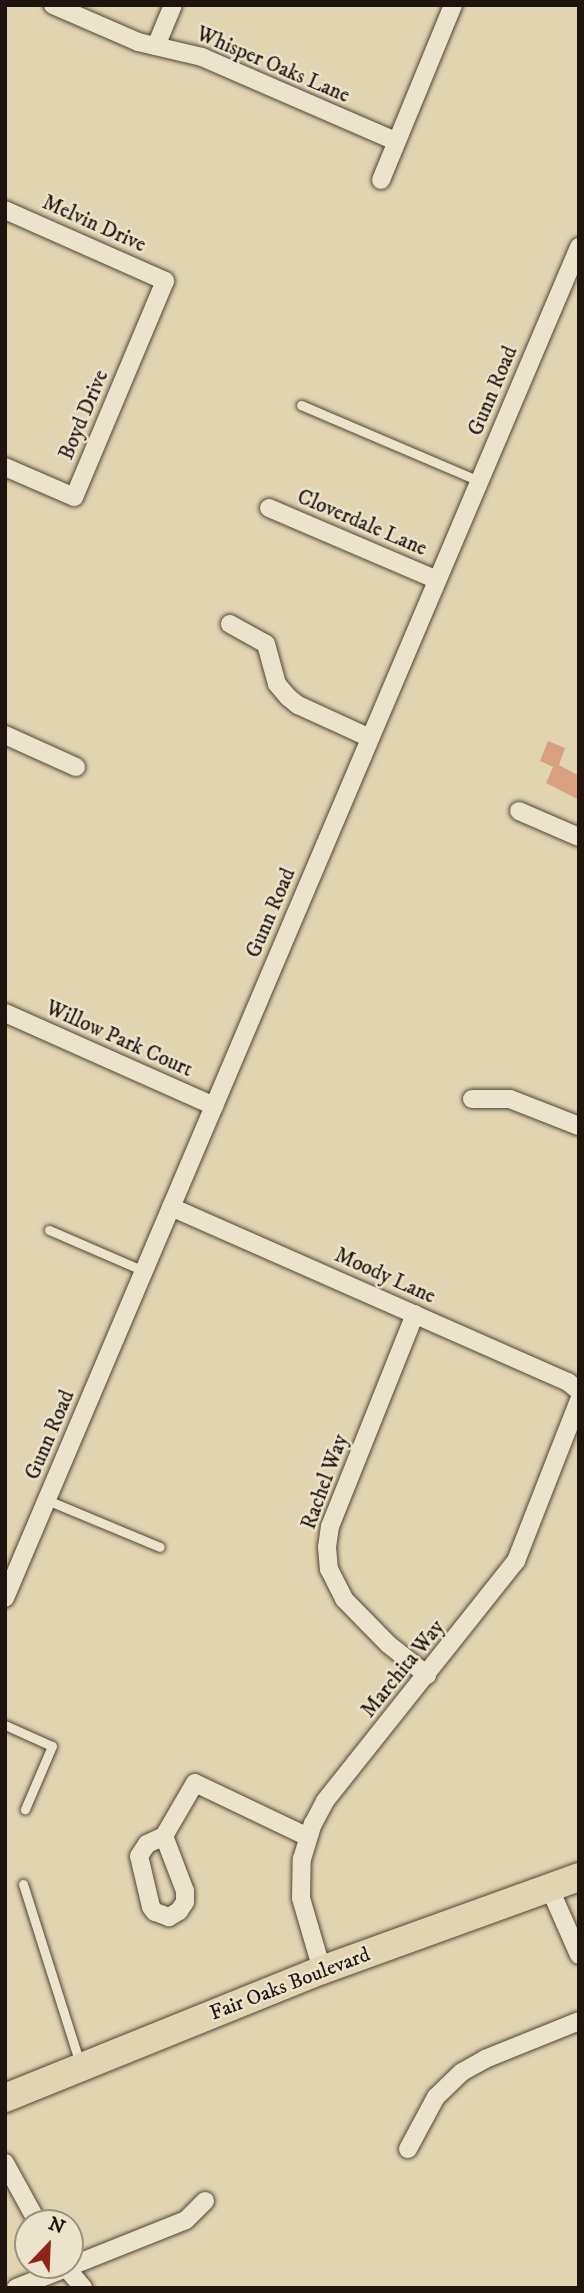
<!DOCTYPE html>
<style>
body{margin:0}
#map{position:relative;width:584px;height:2293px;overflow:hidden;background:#e1d4b0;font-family:"IM FELL DW Pica",serif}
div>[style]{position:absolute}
.building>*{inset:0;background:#d8a07e}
.roads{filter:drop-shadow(0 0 2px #504536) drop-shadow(0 0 2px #504536)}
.lane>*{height:9px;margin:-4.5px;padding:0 4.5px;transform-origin:4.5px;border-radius:4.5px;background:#ece3cc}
.street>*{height:18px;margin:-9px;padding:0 9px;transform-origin:9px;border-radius:9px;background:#ece3cc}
.primary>*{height:28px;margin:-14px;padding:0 14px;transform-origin:14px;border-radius:14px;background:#e1d4b0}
span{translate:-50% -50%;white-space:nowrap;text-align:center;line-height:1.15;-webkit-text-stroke:5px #ece3cc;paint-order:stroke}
.street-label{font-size:21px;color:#20150e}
.frame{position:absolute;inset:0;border:7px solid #20150e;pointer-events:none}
.north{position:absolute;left:14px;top:2209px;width:70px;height:70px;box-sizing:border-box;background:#ece3cc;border:2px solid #9a9180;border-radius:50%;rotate:23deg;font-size:19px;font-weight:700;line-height:28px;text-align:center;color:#20150e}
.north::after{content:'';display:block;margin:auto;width:24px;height:32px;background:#8f2418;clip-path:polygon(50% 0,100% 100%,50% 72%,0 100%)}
</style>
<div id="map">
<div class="building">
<div style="clip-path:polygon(548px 741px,565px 748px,559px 765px,579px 776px,579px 800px,546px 783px,553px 767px,540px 761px)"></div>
</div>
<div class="roads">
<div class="lane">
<div style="left:301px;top:405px;width:194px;rotate:23.1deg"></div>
<div style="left:49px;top:1230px;width:103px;rotate:23.3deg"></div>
<div style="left:47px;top:1500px;width:122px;rotate:22.6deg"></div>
<div style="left:5px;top:1725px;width:51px;rotate:24.1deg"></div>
<div style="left:52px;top:1746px;width:69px;rotate:113.2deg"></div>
<div style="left:23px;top:1884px;width:189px;rotate:72.4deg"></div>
</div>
<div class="street">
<div style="left:53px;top:5px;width:93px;rotate:23.5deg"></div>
<div style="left:138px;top:42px;width:66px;rotate:13.2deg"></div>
<div style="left:202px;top:57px;width:210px;rotate:23.5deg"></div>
<div style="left:156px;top:46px;width:44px;rotate:-67.5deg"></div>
<div style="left:381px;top:180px;width:189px;rotate:-67.6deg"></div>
<div style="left:5px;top:210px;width:175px;rotate:23.9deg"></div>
<div style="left:165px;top:281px;width:234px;rotate:112.8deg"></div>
<div style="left:74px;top:497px;width:75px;rotate:-156.5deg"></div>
<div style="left:269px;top:508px;width:183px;rotate:23.2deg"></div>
<div style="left:230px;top:624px;width:41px;rotate:29.1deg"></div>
<div style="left:266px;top:644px;width:41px;rotate:74.6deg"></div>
<div style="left:277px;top:684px;width:17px;rotate:50deg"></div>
<div style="left:288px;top:697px;width:13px;rotate:39deg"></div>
<div style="left:298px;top:705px;width:79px;rotate:24.6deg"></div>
<div style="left:5px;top:735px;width:78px;rotate:24.3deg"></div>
<div style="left:519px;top:811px;width:65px;rotate:23.4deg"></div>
<div style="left:5px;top:1013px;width:229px;rotate:24deg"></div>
<div style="left:472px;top:1099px;width:38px"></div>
<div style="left:510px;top:1099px;width:74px;rotate:21.4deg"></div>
<div style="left:171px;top:1207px;width:434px;rotate:23.8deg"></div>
<div style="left:568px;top:1382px;width:14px;rotate:39deg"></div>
<div style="left:415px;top:1314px;width:228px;rotate:111.8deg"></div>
<div style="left:330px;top:1526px;width:21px;rotate:98deg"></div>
<div style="left:327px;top:1547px;width:22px;rotate:85deg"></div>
<div style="left:329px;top:1569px;width:34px;rotate:63deg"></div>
<div style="left:344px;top:1599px;width:63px;rotate:45.6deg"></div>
<div style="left:388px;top:1644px;width:50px;rotate:38.5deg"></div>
<div style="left:5px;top:1598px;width:1468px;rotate:-66.98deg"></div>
<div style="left:164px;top:1836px;width:59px;rotate:69.1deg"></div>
<div style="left:185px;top:1891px;width:11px;rotate:90deg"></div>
<div style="left:185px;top:1902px;width:11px;rotate:124deg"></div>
<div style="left:179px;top:1911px;width:12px;rotate:149deg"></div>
<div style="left:169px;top:1917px;width:15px;rotate:-160deg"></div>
<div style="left:155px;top:1912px;width:6px;rotate:-129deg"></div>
<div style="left:151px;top:1907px;width:52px;rotate:-103.2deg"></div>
<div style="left:139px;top:1856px;width:14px;rotate:-56deg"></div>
<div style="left:147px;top:1844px;width:19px;rotate:-25deg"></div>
<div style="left:164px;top:1836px;width:61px;rotate:-59.7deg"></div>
<div style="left:195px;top:1783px;width:125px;rotate:25.5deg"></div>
<div style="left:550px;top:1889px;width:72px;rotate:66.3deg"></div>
<div style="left:322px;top:1970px;width:75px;rotate:-106.3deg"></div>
<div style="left:301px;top:1898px;width:39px;rotate:-89deg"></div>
<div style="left:302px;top:1859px;width:37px;rotate:-73deg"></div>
<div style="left:313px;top:1824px;width:26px;rotate:-62deg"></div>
<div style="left:325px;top:1801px;width:307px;rotate:-51.5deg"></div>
<div style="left:516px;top:1561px;width:173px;rotate:-68.6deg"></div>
<div style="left:408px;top:2149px;width:59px;rotate:-61.7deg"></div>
<div style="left:436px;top:2097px;width:36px;rotate:-44deg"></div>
<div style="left:462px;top:2072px;width:26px;rotate:-29deg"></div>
<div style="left:485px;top:2059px;width:101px;rotate:-22deg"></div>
<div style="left:5px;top:2163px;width:68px;rotate:61.2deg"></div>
<div style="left:64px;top:2265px;width:30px;rotate:50deg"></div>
<div style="left:16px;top:2288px;width:183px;rotate:-21.8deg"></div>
<div style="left:186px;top:2220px;width:27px;rotate:-45deg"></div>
</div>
<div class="primary">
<div style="left:5px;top:2098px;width:342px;rotate:-22deg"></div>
<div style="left:322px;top:1970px;width:273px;rotate:-19.9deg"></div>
</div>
</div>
<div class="street-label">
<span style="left:273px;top:65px;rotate:23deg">Whisper Oaks Lane</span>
<span style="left:94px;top:224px;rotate:24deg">Melvin Drive</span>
<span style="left:493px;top:391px;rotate:-67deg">Gunn Road</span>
<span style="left:84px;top:415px;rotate:-67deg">Boyd Drive</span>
<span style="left:362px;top:523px;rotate:23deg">Cloverdale Lane</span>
<span style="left:271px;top:913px;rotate:-67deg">Gunn Road</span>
<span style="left:119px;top:1039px;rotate:24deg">Willow Park Court</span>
<span style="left:385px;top:1276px;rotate:24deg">Moody Lane</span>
<span style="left:50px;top:1435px;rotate:-67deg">Gunn Road</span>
<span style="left:325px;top:1482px;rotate:-70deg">Rachel Way</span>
<span style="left:403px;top:1669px;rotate:-51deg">Marchita Way</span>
<span style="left:290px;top:1984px;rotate:-21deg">Fair Oaks Boulevard</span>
</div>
<div class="frame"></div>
<div class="north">N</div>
</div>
